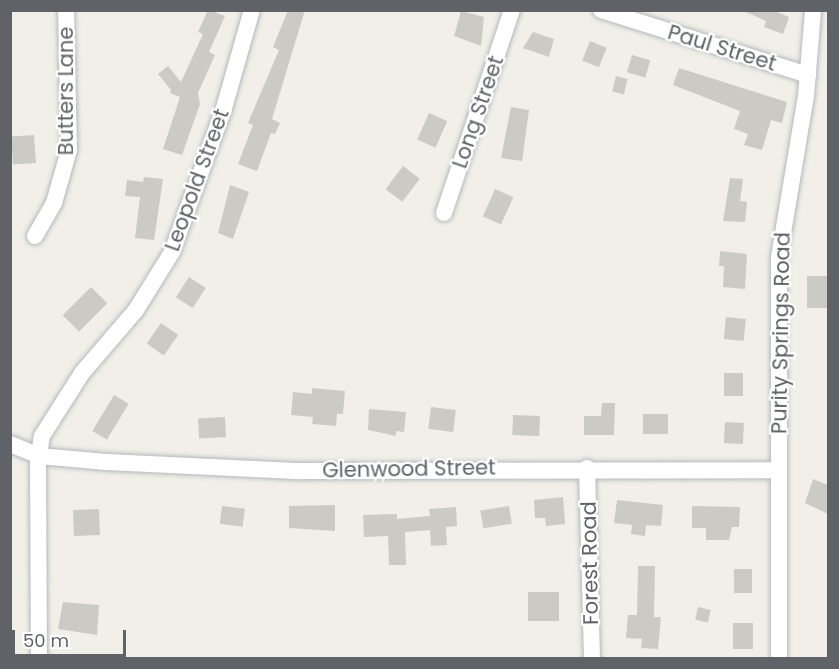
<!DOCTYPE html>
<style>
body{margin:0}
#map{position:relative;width:839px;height:669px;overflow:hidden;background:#f1efe8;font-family:Poppins,sans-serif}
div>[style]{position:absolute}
.building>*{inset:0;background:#cccac5;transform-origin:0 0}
.roads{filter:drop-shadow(0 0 2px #b5b8bc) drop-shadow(0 0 2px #b5b8bc)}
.minor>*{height:16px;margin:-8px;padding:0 8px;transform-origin:8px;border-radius:8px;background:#fff}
span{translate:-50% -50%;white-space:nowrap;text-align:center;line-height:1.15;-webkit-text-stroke:4.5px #fff;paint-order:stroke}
.street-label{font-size:21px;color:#5f6368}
.frame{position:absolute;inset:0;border:12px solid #5f6368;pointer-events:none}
.scale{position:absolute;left:12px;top:630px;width:114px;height:27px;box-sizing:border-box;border:3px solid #5f6368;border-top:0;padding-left:8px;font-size:18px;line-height:21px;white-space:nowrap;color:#5f6368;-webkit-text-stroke:4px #fff;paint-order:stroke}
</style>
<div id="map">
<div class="building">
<div style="clip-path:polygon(208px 10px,225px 16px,209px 52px,215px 55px,198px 93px,200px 104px,182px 155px,163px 149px,180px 97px,170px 93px,171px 90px,158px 74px,168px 66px,181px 82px,203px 34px,198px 32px)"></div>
<div style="clip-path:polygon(288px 10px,305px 10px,272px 119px,280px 123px,275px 134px,271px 133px,257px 171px,238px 164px,253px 125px,248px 123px,279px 50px,273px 47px)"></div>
<div style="clip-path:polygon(741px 10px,772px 10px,789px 17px,783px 34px,764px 27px,766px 21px)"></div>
<div style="clip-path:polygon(461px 11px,484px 17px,481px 46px,454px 36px)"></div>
<div style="clip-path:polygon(533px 32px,554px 39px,549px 57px,523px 48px)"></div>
<div style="left:590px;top:41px;width:18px;height:21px;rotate:22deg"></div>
<div style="left:632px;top:55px;width:19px;height:18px;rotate:16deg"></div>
<div style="clip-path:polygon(679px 68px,787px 102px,782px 123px,771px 120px,762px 150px,744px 145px,748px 134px,734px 129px,740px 111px,673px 85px)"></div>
<div style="left:616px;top:76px;width:12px;height:16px;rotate:14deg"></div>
<div style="clip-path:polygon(511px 107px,529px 110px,522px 161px,501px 158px)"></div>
<div style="left:429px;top:113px;width:20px;height:29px;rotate:24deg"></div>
<div style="left:34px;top:135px;width:28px;height:23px;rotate:86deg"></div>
<div style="left:403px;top:166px;width:21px;height:29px;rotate:37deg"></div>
<div style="clip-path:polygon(144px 177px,163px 179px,154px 240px,135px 238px,140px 197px,125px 196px,127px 180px,143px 182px)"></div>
<div style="clip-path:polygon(730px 178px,743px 179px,740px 201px,747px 202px,745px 222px,723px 221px)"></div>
<div style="clip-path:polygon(230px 185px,249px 192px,233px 239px,218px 233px)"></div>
<div style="left:495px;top:189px;width:20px;height:30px;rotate:24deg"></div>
<div style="clip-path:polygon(720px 251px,747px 254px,745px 289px,723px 287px,724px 266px,719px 266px)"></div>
<div style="left:807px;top:276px;width:21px;height:32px"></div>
<div style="left:189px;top:277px;width:20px;height:24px;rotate:33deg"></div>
<div style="left:91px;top:287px;width:23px;height:40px;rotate:45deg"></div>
<div style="left:726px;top:317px;width:20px;height:22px;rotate:6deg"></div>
<div style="left:161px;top:323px;width:21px;height:25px;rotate:35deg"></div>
<div style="left:724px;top:373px;width:19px;height:23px"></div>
<div style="clip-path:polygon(312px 388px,345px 391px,343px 414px,337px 414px,336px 426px,312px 424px,313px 417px,291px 415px,293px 392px,312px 394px)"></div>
<div style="left:114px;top:395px;width:17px;height:42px;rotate:31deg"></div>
<div style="clip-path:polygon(602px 403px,615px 403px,614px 435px,584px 435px,584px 416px,601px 416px)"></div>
<div style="left:431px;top:407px;width:25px;height:22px;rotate:7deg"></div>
<div style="clip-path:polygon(369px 409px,406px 412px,404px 432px,396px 431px,396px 436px,368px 430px)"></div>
<div style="left:643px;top:414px;width:25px;height:20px"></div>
<div style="left:513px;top:415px;width:27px;height:20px;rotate:2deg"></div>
<div style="left:225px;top:417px;width:20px;height:27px;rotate:87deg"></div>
<div style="left:725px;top:422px;width:19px;height:21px;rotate:3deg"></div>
<div style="clip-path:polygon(813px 479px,828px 485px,828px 514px,805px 503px)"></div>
<div style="clip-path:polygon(563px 497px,565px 524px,546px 526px,545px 518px,535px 518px,534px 500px)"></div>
<div style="clip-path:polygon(617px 500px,663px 505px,661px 526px,646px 525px,645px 536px,631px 534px,632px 525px,614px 523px)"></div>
<div style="clip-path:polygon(335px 505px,335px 531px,289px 528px,289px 506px)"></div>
<div style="left:222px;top:506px;width:23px;height:18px;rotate:7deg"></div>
<div style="left:509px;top:506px;width:18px;height:29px;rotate:81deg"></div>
<div style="clip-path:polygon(692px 506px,740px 507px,739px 527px,732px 527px,729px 540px,706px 540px,706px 528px,692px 528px)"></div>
<div style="clip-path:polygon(456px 507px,457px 526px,446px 527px,447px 545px,431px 546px,430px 530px,405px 532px,406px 565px,389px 565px,388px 536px,364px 537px,363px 515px,397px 514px,397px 519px,430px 516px,429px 509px)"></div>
<div style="left:99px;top:509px;width:26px;height:26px;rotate:88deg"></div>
<div style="clip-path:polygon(638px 566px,655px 566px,654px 617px,661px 617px,658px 649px,641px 648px,642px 639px,626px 638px,628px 615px,637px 615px)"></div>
<div style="left:752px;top:569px;width:24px;height:18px;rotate:90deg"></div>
<div style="left:528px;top:592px;width:31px;height:29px"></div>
<div style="clip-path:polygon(63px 602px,99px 605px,97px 635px,58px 629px)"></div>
<div style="left:698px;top:607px;width:13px;height:13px;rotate:13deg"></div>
<div style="left:733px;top:623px;width:20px;height:26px"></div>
</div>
<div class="roads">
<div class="minor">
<div style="left:601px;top:10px;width:217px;rotate:17.4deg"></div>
<div style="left:444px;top:213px;width:214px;rotate:-71.5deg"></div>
<div style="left:35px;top:236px;width:38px;rotate:-60deg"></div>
<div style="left:54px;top:203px;width:55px;rotate:-74.2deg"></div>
<div style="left:69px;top:150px;width:140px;rotate:-91.2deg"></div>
<div style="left:10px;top:444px;width:31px;rotate:22deg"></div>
<div style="left:39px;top:456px;width:68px;rotate:5deg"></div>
<div style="left:107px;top:462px;width:194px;rotate:2.7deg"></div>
<div style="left:301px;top:471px;width:478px;rotate:-0.1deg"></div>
<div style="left:587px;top:468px;width:190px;rotate:88.5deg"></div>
<div style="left:39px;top:658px;width:195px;rotate:-90.3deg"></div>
<div style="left:38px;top:463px;width:27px;rotate:-82deg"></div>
<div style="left:42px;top:436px;width:75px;rotate:-57.6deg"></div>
<div style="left:82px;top:373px;width:83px;rotate:-49.4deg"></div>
<div style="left:136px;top:310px;width:68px;rotate:-58.2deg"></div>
<div style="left:172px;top:252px;width:153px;rotate:-70.1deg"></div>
<div style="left:224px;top:108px;width:102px;rotate:-74.1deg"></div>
<div style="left:779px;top:658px;width:401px;rotate:-90deg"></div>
<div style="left:779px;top:257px;width:163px;rotate:-80.5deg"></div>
<div style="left:806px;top:96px;width:86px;rotate:-85.3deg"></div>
</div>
</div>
<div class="street-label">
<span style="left:722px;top:48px;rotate:17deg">Paul Street</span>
<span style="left:66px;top:91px;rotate:-90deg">Butters Lane</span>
<span style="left:478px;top:112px;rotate:-71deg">Long Street</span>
<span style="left:197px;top:180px;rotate:-70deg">Leopold Street</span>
<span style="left:781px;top:333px;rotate:-89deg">Purity Springs Road</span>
<span style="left:409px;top:469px;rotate:-1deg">Glenwood Street</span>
<span style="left:590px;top:563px;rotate:-91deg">Forest Road</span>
</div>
<div class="frame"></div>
<div class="scale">50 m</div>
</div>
